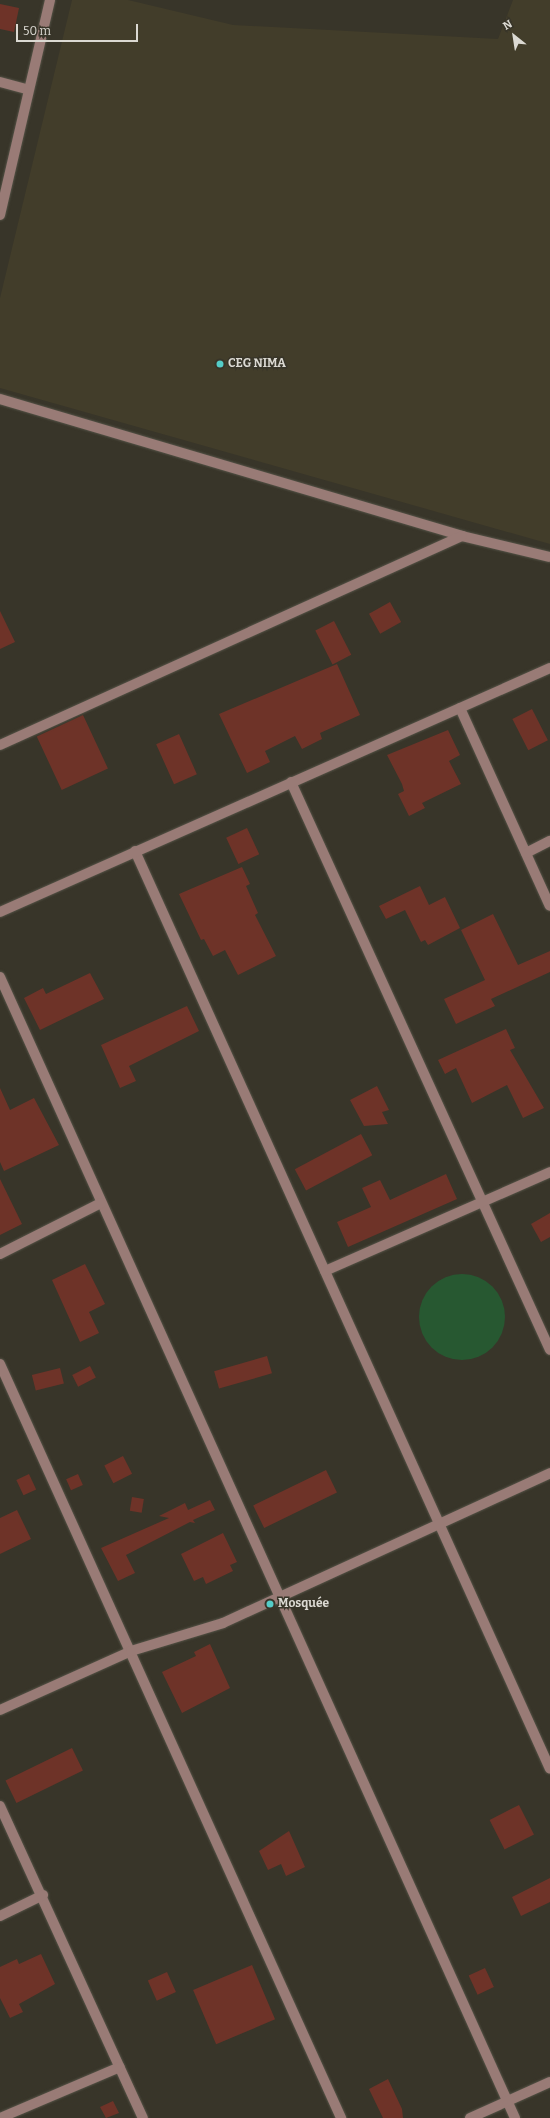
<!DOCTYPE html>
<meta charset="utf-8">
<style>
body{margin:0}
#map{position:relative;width:550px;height:2118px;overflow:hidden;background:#383529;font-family:Bitter,serif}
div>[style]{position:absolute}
.built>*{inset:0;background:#423d2a}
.green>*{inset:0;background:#275831}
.round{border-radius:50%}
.building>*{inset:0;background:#6e3328;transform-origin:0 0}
.roads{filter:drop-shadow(0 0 1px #555347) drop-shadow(0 0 1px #555347)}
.minor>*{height:10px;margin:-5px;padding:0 5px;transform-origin:5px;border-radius:5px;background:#997b76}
.dots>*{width:11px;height:11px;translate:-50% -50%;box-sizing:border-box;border:2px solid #383529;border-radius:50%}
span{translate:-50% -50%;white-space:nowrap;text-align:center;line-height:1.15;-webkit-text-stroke:3px #383529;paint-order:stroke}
.poi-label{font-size:12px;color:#dbd9d2;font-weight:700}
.left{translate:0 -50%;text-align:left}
.north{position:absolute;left:494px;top:16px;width:40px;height:40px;-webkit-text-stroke:3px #383529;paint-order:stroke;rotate:330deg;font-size:11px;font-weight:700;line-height:16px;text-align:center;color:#dbd9d2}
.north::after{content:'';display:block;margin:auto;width:14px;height:18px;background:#dbd9d2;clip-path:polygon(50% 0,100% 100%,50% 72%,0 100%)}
.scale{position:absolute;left:16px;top:24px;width:122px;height:18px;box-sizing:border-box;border:2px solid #dbd9d2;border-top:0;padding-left:5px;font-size:12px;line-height:14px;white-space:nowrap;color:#dbd9d2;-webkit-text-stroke:3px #383529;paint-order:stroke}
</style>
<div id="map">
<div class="built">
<div style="clip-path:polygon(72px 0,128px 0,233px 25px,498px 39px,513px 0,550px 0,550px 544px,0 388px,0 298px)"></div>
</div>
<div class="green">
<div class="round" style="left:419px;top:1274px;width:86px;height:86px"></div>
</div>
<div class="building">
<div style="clip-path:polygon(0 4px,19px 8px,14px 32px,0 29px)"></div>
<div style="left:390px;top:602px;width:23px;height:24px;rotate:61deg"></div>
<div style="clip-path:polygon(0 611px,15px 642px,0 649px)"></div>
<div style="left:334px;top:621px;width:38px;height:21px;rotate:63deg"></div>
<div style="clip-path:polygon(337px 664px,360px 715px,320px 733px,322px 739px,302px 749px,295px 736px,265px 751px,270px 762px,247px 773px,219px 714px)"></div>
<div style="left:532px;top:709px;width:35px;height:22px;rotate:63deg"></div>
<div style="left:83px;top:715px;width:59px;height:51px;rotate:65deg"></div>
<div style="clip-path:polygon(448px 730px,460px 755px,449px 761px,461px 784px,422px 803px,425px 808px,409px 816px,398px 794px,404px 791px,402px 784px,387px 755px)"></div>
<div style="left:179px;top:734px;width:44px;height:25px;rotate:66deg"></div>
<div style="left:247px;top:828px;width:29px;height:23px;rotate:65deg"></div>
<div style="clip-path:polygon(242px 867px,250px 884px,246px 886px,258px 913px,255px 915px,276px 956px,238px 975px,225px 950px,213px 956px,204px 939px,201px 940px,179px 894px)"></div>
<div style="clip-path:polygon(420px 886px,429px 905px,445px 897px,460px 928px,428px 945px,425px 940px,421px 942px,405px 910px,386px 919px,379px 906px)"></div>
<div style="clip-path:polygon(493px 914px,518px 965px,550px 951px,550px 972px,491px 999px,495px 1006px,456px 1024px,444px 999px,485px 980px,461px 930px)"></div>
<div style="clip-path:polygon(90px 973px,104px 999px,40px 1030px,24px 998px,43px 988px,46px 994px)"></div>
<div style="clip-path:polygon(187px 1006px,199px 1031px,129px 1066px,136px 1081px,120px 1088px,101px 1045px)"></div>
<div style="clip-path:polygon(506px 1029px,515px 1048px,510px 1050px,544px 1108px,523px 1118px,507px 1085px,472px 1103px,456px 1068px,445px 1074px,438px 1060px)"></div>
<div style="clip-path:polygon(377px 1086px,389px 1110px,382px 1112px,388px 1124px,364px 1126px,350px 1100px)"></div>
<div style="clip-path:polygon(0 1088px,10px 1110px,34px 1098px,59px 1145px,4px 1171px,0 1162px)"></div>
<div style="left:361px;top:1134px;width:24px;height:75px;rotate:62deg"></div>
<div style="clip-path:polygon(446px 1174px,457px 1199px,348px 1247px,337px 1222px,371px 1207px,362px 1188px,380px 1180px,390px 1200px)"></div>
<div style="clip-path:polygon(0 1179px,22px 1224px,0 1235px)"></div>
<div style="clip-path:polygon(550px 1213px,550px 1237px,541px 1242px,531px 1224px)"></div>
<div style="clip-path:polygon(85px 1264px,105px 1304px,89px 1312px,99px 1333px,80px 1342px,52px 1280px)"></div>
<div style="left:267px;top:1356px;width:18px;height:55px;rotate:74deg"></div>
<div style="left:90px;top:1366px;width:13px;height:20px;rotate:63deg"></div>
<div style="left:60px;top:1368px;width:16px;height:29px;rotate:76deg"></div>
<div style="left:123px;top:1456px;width:20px;height:21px;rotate:63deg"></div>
<div style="left:326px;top:1470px;width:25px;height:81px;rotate:64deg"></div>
<div style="left:29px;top:1474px;width:17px;height:14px;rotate:65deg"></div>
<div style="left:78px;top:1474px;width:12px;height:13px;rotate:66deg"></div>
<div style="left:132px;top:1497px;width:12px;height:14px;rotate:9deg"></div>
<div style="clip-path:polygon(210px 1500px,215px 1510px,193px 1520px,195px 1523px,190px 1522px,126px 1555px,135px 1573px,118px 1581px,101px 1548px,169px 1518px,159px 1516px,185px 1503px,188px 1510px)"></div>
<div style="clip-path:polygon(17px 1510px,31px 1539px,0 1554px,0 1518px)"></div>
<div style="clip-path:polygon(223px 1533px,237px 1562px,230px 1565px,233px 1571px,206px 1584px,203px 1577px,194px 1581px,181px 1554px)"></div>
<div style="clip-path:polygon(210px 1644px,230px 1688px,182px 1713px,162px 1672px,196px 1656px,194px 1652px)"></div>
<div style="left:72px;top:1748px;width:25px;height:74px;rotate:64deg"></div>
<div style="left:519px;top:1805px;width:33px;height:33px;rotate:63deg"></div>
<div style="clip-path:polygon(289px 1831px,305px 1867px,286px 1876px,281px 1864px,268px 1870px,259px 1851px)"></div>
<div style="clip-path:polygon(550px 1878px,550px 1902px,521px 1916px,512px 1897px)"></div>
<div style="clip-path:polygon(41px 1954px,55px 1984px,19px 2004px,23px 2012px,10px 2018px,0 1998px,0 1967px,17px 1959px,19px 1964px)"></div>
<div style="left:252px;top:1965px;width:59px;height:64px;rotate:67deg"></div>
<div style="left:485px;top:1968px;width:21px;height:18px;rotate:65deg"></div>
<div style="left:167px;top:1972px;width:22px;height:21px;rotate:66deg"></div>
<div style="clip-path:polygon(388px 2079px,402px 2109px,403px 2118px,383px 2118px,369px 2089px)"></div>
<div style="clip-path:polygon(113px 2101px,119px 2113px,106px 2118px,100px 2107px)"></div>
</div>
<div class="roads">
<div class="minor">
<div style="left:0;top:82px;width:28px;rotate:15deg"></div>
<div style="left:0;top:215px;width:221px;rotate:-76.9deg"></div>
<div style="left:0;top:399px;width:482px;rotate:16.5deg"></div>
<div style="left:462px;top:536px;width:90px;rotate:13.4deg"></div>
<div style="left:460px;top:708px;width:217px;rotate:65.6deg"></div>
<div style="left:0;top:745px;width:507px;rotate:-24.34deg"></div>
<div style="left:291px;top:782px;width:624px;rotate:65.49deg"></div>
<div style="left:135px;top:851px;width:1007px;rotate:65.67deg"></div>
<div style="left:526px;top:853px;width:27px;rotate:-27deg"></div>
<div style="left:0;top:912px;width:602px;rotate:-23.92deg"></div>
<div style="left:0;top:977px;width:1252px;rotate:65.71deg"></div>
<div style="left:0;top:1254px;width:113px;rotate:-26.8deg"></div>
<div style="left:325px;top:1271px;width:246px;rotate:-23.7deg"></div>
<div style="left:0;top:1364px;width:828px;rotate:65.66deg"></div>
<div style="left:0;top:1710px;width:144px;rotate:-24.2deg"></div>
<div style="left:131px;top:1651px;width:96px;rotate:-16.9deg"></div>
<div style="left:223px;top:1623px;width:360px;rotate:-24.6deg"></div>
<div style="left:0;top:1806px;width:343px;rotate:65.4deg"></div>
<div style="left:0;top:1916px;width:48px;rotate:-26deg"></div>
<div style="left:0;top:2118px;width:130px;rotate:-23deg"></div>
<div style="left:470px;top:2118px;width:88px;rotate:-24.2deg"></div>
</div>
</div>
<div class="dots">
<div style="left:220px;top:364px;background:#54cdc8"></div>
<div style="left:270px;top:1604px;background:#54cdc8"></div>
</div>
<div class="poi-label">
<span class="left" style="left:228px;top:364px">CEG NIMA</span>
<span class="left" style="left:278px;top:1604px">Mosquée</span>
</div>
<div class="north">N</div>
<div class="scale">50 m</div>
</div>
